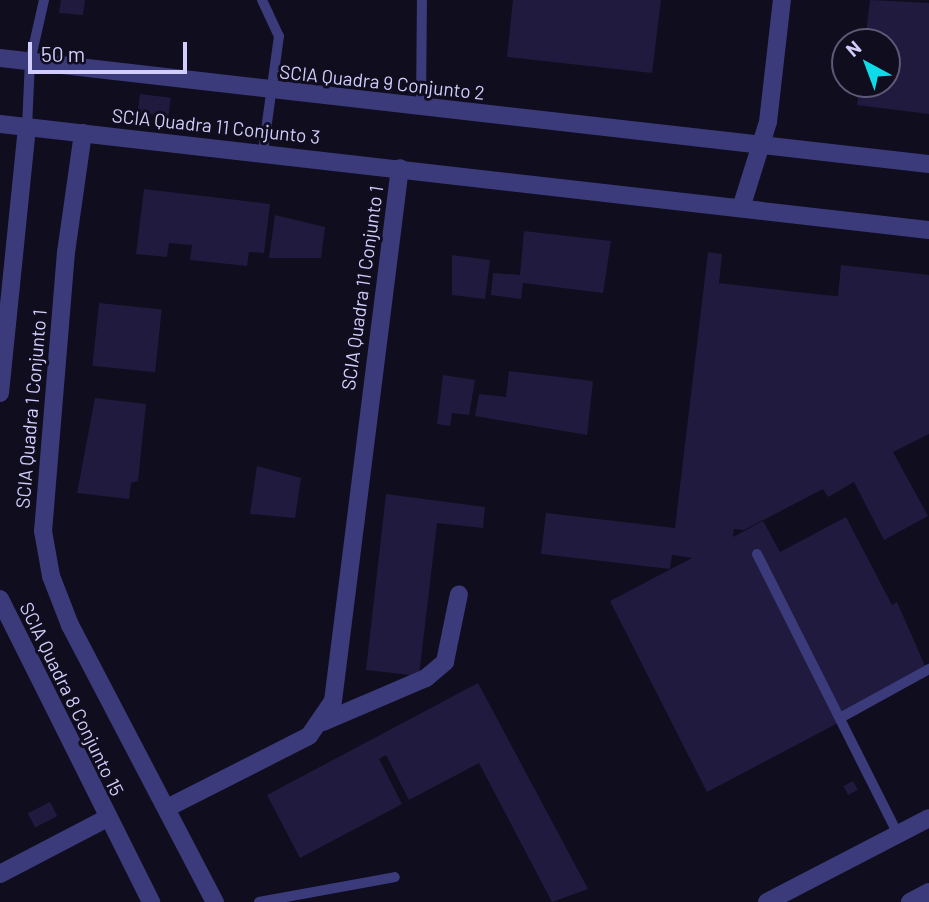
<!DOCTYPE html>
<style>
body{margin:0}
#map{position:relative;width:929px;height:902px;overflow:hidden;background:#100d1e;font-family:Barlow,sans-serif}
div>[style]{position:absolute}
.building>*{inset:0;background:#201a3e;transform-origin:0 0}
.service>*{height:10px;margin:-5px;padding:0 5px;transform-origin:5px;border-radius:5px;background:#3b3b7b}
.minor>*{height:18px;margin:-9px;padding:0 9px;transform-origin:9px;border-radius:9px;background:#3b3b7b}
.tertiary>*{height:18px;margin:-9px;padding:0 9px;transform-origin:9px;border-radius:9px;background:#3b3b7b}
span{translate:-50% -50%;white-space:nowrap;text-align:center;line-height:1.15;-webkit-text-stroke:6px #100d1e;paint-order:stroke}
.street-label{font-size:19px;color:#d1cdfc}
.north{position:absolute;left:831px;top:28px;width:70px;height:70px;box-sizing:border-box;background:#100d1e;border:2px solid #5d5a77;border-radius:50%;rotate:319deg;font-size:19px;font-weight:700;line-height:28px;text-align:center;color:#d1cdfc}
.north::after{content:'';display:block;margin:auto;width:24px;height:32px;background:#0cdcea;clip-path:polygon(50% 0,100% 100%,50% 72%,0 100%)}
.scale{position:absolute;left:28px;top:42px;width:159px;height:32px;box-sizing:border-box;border:4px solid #d1cdfc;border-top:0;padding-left:9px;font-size:21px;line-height:24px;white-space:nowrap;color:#d1cdfc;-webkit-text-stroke:5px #100d1e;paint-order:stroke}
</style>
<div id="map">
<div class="building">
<div style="clip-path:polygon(61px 0,85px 0,83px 15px,59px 13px)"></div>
<div style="clip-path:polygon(513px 0,661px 0,652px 73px,507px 57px)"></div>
<div style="clip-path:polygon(870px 0,929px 3px,929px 114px,857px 105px,860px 84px,887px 84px,887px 42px,865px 42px)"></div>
<div style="left:140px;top:94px;width:31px;height:19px;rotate:7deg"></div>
<div style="clip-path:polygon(144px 189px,270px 204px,264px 253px,249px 252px,247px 266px,190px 260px,192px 245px,169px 243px,167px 257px,136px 254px)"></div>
<div style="clip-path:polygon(275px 215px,325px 227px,321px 258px,269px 258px)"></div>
<div style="clip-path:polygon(524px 231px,611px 241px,603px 293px,523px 283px,521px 299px,491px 295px,493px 273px,520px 275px)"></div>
<div style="clip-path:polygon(708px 252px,722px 254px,719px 283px,824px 295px,838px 296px,841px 265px,929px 275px,929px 434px,893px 452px,928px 516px,884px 540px,854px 482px,828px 497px,823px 489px,744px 530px,734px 529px,733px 537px,763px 521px,780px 552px,846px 517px,892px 605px,897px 602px,929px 675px,707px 792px,610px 601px,692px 558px,672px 555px,670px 569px,541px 554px,546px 513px,675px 528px)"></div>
<div style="clip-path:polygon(452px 255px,490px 260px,485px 299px,452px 295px)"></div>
<div style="left:99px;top:303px;width:63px;height:63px;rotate:6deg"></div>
<div style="clip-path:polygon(509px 371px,593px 381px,587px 435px,475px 416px,479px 394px,506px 397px)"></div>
<div style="clip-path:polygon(443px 375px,475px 380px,469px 415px,452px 413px,450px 426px,437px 424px)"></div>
<div style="clip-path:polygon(95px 398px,146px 404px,138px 481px,131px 483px,129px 499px,77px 493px)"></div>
<div style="clip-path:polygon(257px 466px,301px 478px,295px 518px,250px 514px)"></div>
<div style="clip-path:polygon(386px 494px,485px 507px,483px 528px,437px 523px,419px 676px,366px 670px)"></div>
<div style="clip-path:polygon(478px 683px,588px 889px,552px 902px,479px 763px,409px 800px,386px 755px,379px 759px,402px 804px,300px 858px,267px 795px)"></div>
<div style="left:853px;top:781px;width:10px;height:11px;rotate:61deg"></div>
<div style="left:50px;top:802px;width:16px;height:25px;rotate:63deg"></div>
</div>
<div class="service">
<div style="left:262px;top:0;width:40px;rotate:65deg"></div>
<div style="left:279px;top:36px;width:117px;rotate:97.9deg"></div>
<div style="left:421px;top:107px;width:107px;rotate:-89.5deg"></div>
<div style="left:27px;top:127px;width:65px;rotate:-87.4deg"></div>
<div style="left:30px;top:62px;width:64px;rotate:-77.3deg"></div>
<div style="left:757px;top:554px;width:313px;rotate:63.3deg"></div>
<div style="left:840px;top:718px;width:102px;rotate:-28.8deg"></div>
<div style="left:259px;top:902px;width:138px;rotate:-10.4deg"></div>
</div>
<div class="minor">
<div style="left:83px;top:133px;width:120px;rotate:98.1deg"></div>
<div style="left:66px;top:252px;width:280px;rotate:94.7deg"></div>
<div style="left:43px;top:531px;width:46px;rotate:79.9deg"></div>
<div style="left:51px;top:576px;width:53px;rotate:68.8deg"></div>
<div style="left:70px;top:625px;width:313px;rotate:62.4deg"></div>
<div style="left:0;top:393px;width:267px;rotate:-84.2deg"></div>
<div style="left:0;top:599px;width:339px;rotate:63.5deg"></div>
<div style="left:323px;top:722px;width:112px;rotate:-23.1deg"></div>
<div style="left:426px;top:678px;width:25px;rotate:-40deg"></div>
<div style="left:445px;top:662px;width:69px;rotate:-78.4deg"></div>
<div style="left:167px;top:808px;width:159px;rotate:-26.9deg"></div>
<div style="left:309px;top:736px;width:42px;rotate:-55.6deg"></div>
<div style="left:333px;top:701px;width:537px;rotate:-82.84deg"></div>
<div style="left:0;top:874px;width:121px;rotate:-27.6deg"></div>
</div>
<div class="tertiary">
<div style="left:0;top:58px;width:935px;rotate:6.51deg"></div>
<div style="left:0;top:124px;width:935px;rotate:6.51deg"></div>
<div style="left:741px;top:208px;width:90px;rotate:-72.6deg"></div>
<div style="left:768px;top:122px;width:123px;rotate:-83.5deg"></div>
<div style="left:767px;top:902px;width:182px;rotate:-27.4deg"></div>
<div style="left:910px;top:902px;width:21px;rotate:-28deg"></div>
</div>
<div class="street-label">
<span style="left:382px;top:82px;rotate:6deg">SCIA Quadra 9 Conjunto 2</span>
<span style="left:216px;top:126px;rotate:6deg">SCIA Quadra 11 Conjunto 3</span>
<span style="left:362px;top:288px;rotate:-82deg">SCIA Quadra 11 Conjunto 1</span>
<span style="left:31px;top:409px;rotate:-85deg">SCIA Quadra 1 Conjunto 1</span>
<span style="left:72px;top:699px;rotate:64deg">SCIA Quadra 8 Conjunto 15</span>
</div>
<div class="north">N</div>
<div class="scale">50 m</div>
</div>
